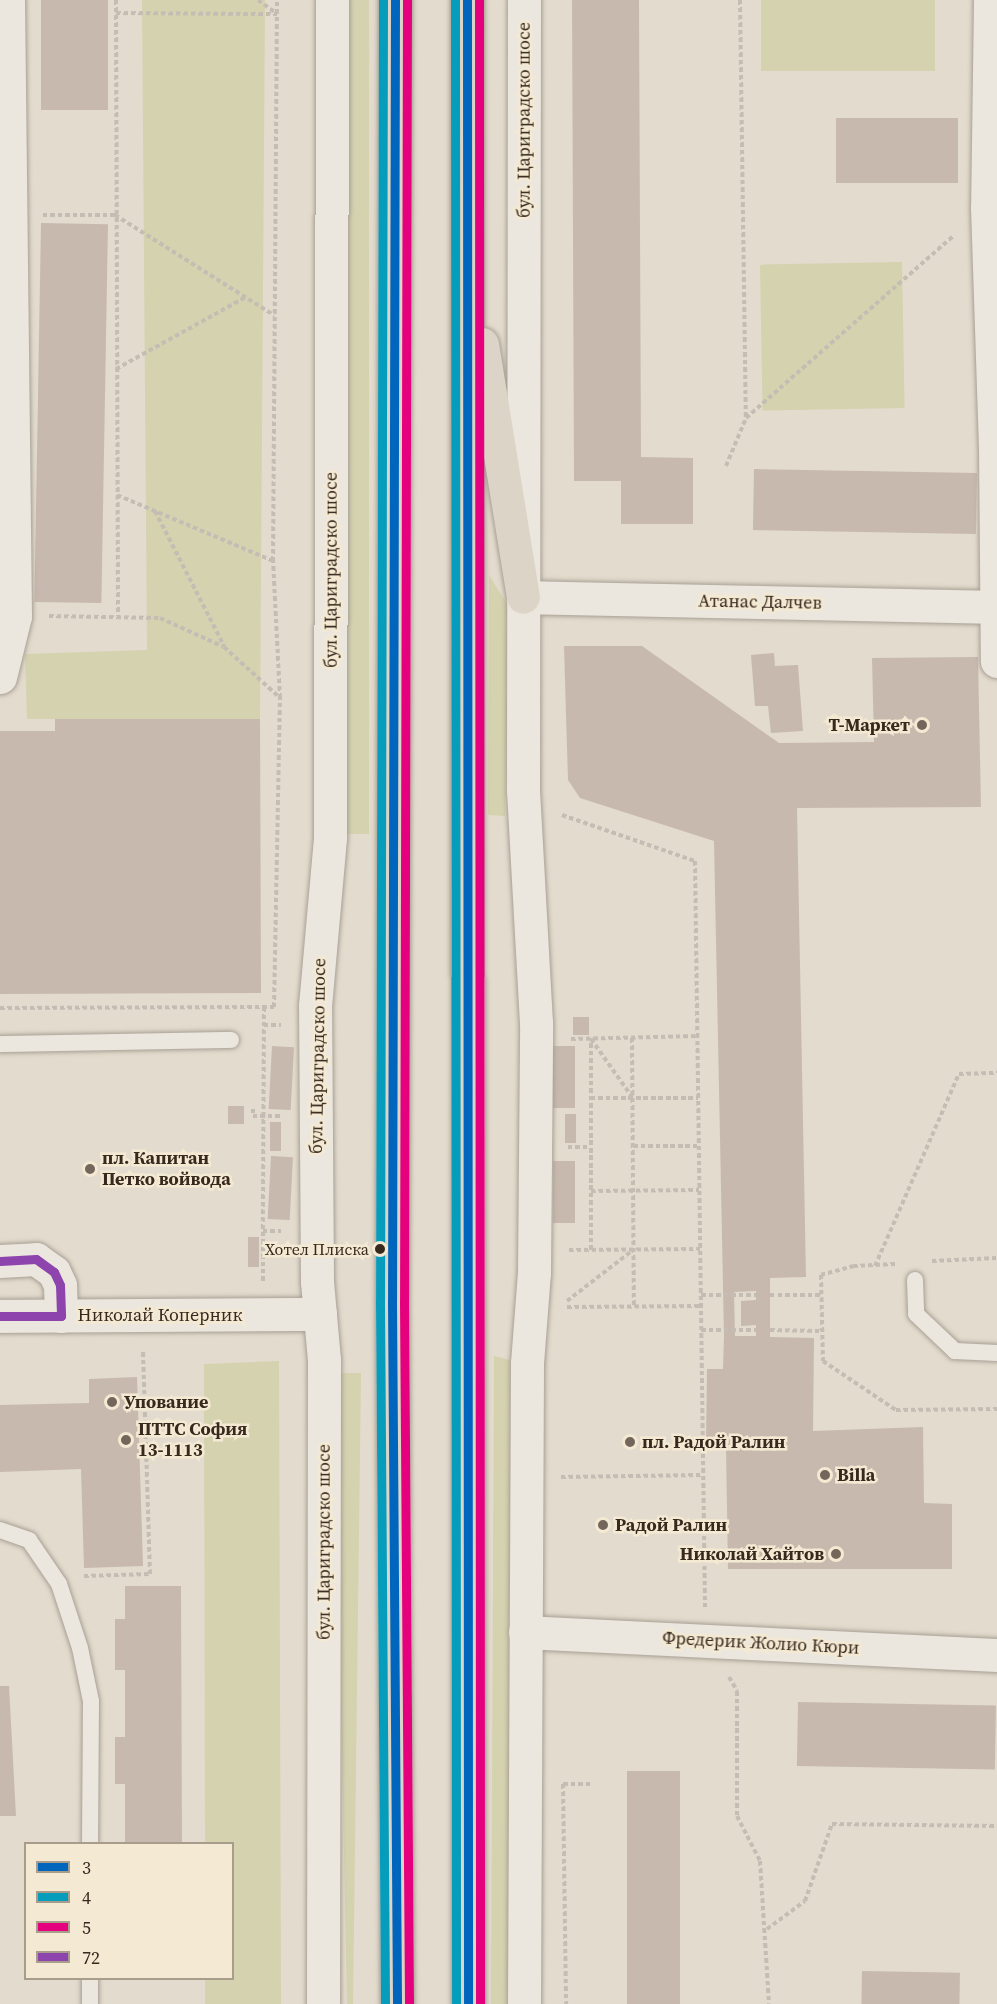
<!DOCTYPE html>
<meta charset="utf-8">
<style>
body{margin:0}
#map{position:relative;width:997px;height:2004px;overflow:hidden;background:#e3dbcd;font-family:"Source Serif 4",serif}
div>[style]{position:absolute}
.green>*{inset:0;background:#d4d2af;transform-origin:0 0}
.building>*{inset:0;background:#c7b9ae;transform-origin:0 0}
.path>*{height:4px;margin-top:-2px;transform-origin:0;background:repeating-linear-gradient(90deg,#c4bdb4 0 4.5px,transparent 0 7.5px)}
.roads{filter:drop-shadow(0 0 2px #a8a095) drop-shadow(0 0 2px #a8a095)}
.service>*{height:16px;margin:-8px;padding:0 8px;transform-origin:8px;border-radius:8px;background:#ece7de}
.minor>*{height:33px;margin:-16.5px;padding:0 16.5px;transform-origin:16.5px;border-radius:16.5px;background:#ece7de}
.tertiary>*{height:33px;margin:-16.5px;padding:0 16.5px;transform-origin:16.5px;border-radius:16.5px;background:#ece7de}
.trunk>*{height:33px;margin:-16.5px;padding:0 16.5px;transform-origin:16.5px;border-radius:16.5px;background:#dcd4c7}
.bus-1>*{height:9px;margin:-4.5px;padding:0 4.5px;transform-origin:4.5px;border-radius:4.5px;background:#0065bd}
.bus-2>*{height:9px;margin:-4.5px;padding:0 4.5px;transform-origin:4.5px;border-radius:4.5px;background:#069cbc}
.bus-3>*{height:9px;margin:-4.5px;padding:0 4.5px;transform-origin:4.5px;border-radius:4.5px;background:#e5007d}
.bus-4>*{height:9px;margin:-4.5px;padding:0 4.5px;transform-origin:4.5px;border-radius:4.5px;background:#8e44ad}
.dots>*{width:16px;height:16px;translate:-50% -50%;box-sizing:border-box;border:3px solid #f4e9d2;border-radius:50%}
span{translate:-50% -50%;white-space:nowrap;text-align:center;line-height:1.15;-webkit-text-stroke:5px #f4e9d2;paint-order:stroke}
.bus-label{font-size:16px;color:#37291e}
.right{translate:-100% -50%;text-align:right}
.street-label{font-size:18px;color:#37291e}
.poi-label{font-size:18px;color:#37291e;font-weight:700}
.left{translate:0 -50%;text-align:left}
.legend{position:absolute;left:24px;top:1842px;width:210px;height:138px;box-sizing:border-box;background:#f4e9d2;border:2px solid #a89c8a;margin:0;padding:8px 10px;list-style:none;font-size:18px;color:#37291e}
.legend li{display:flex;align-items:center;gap:12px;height:30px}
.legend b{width:30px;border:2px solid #a89c8a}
</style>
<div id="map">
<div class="green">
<div style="clip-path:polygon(142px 0,265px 0,260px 719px,27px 719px,25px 654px,147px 650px)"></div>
<div style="left:345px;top:0;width:24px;height:834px"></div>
<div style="left:761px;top:0;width:174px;height:71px"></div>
<div style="left:902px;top:262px;width:146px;height:142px;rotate:89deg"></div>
<div style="clip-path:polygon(489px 575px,507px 604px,509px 616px,505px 816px,488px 815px)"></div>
<div style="clip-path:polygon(494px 1356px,510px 1360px,511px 2004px,491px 2004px)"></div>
<div style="clip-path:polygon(279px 1361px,281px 2004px,205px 2004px,205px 1979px,232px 1978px,232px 1844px,205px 1843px,204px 1364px)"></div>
<div style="clip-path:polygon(341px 1373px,361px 1373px,353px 2004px,347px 2004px,339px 1599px)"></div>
</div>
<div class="building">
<div style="left:41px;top:0;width:67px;height:110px"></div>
<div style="clip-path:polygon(572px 0,639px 0,641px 457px,693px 458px,693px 524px,621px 524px,621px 481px,574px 481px)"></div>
<div style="left:958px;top:118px;width:65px;height:122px;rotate:90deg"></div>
<div style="left:41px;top:223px;width:67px;height:379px;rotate:1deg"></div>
<div style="left:754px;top:469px;width:223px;height:61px;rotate:1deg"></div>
<div style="clip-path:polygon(evenodd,564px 646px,642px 646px,779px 743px,874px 742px,872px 658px,978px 657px,981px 807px,797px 808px,806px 1277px,770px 1278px,770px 1337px,814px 1338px,813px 1431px,923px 1427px,924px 1503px,952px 1504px,952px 1569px,728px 1569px,726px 1446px,706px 1446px,707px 1369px,723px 1369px,724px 1336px,714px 841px,580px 798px,568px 780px,564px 646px,756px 1291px,756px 1300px,741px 1301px,741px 1326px,756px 1325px,756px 1336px,735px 1336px,734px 1292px,756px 1291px)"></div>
<div style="clip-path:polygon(774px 653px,775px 666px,798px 665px,803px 731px,771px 733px,768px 706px,755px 706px,751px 655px)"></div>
<div style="clip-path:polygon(55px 719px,260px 719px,261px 993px,0 994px,0 731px,55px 731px)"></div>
<div style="left:573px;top:1017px;width:16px;height:18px"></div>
<div style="left:272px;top:1046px;width:22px;height:63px;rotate:3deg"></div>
<div style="left:553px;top:1046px;width:22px;height:62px"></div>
<div style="left:228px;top:1106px;width:16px;height:18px"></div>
<div style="left:565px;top:1114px;width:11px;height:29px"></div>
<div style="left:270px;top:1122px;width:11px;height:29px"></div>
<div style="left:271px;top:1156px;width:22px;height:63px;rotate:3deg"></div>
<div style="left:553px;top:1161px;width:22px;height:62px"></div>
<div style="left:248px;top:1237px;width:11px;height:30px"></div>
<div style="clip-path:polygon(137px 1377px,143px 1566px,84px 1568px,81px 1469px,0 1472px,0 1405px,89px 1403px,89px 1379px)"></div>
<div style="clip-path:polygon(125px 1586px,181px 1586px,182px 1844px,125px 1844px,125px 1784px,115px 1784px,115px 1737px,125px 1737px,125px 1670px,115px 1670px,115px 1619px,125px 1619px)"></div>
<div style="clip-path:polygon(0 1686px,9px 1686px,16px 1816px,0 1816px)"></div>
<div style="left:798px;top:1702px;width:198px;height:64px;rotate:1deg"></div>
<div style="left:627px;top:1771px;width:53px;height:233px"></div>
<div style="left:862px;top:1971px;width:98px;height:33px;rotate:1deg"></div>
</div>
<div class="path">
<div style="left:116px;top:0;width:616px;rotate:89.81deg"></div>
<div style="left:258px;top:0;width:22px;rotate:36deg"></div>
<div style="left:740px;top:0;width:418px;rotate:89.2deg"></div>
<div style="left:116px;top:13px;width:161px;rotate:0.4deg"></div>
<div style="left:43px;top:215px;width:72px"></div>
<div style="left:115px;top:215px;width:188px;rotate:32.2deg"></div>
<div style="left:116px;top:369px;width:149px;rotate:-29deg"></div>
<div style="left:726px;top:466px;width:52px;rotate:-67.4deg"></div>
<div style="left:746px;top:418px;width:277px;rotate:-41.3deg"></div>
<div style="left:117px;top:495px;width:169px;rotate:22.9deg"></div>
<div style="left:155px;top:511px;width:152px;rotate:62.9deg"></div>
<div style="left:49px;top:616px;width:111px;rotate:1deg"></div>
<div style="left:160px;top:618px;width:70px;rotate:24.4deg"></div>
<div style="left:224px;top:647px;width:74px;rotate:42.3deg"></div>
<div style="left:562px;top:815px;width:141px;rotate:19.1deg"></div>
<div style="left:695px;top:861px;width:746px;rotate:89.23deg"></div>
<div style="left:264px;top:1007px;width:224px;rotate:90.3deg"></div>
<div style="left:263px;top:1231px;width:18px"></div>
<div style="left:0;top:1008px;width:274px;rotate:-0.2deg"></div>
<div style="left:274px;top:1007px;width:309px;rotate:-88.9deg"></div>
<div style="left:280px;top:698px;width:137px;rotate:-92.9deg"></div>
<div style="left:273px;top:561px;width:561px;rotate:-89.59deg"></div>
<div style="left:264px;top:1025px;width:17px"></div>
<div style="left:632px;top:1038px;width:268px;rotate:89.6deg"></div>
<div style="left:571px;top:1039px;width:126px;rotate:-1.4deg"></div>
<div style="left:591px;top:1039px;width:71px;rotate:54.7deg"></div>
<div style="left:591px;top:1098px;width:107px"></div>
<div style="left:253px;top:1109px;width:7px;rotate:90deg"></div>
<div style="left:253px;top:1116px;width:30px"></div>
<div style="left:633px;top:1146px;width:66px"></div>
<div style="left:568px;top:1147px;width:22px"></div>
<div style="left:591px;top:1191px;width:108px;rotate:-0.5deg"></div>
<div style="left:569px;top:1250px;width:131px;rotate:-0.4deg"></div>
<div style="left:591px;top:1250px;width:212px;rotate:-90deg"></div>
<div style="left:932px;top:1261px;width:65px;rotate:-2.6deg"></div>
<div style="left:895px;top:1264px;width:41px;rotate:177.2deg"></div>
<div style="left:854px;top:1266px;width:34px;rotate:165deg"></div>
<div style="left:821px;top:1275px;width:86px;rotate:88.7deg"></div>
<div style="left:823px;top:1361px;width:88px;rotate:33.9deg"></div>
<div style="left:896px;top:1410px;width:101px;rotate:-0.6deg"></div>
<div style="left:875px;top:1266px;width:210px;rotate:-66.4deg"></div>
<div style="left:959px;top:1074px;width:38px;rotate:-2deg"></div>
<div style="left:263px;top:1281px;width:50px;rotate:-90deg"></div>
<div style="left:701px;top:1295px;width:55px"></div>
<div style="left:770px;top:1295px;width:51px"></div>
<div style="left:567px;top:1301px;width:83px;rotate:-37.7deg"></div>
<div style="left:567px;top:1307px;width:134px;rotate:-0.4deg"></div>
<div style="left:701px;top:1330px;width:55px"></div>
<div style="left:770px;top:1330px;width:52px;rotate:1.1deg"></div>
<div style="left:561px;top:1477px;width:142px;rotate:-0.8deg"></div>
<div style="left:84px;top:1576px;width:66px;rotate:-1.7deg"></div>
<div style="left:150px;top:1574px;width:225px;rotate:-91.8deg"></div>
<div style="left:729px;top:1677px;width:16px;rotate:60deg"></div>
<div style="left:737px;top:1691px;width:125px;rotate:90deg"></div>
<div style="left:737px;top:1816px;width:51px;rotate:62.9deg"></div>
<div style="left:760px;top:1861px;width:143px;rotate:86.4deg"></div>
<div style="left:563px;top:1784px;width:220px;rotate:89.2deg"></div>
<div style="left:563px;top:1784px;width:27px"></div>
<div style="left:767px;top:1929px;width:47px;rotate:-36.4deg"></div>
<div style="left:805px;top:1901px;width:82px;rotate:-70.7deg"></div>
<div style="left:832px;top:1824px;width:165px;rotate:0.7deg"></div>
</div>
<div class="roads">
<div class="service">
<div style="left:0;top:1044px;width:231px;rotate:-1deg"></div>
<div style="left:915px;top:1280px;width:34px;rotate:88deg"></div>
<div style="left:916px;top:1314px;width:54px;rotate:43.5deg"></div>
<div style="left:955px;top:1351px;width:42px;rotate:2.7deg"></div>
<div style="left:0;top:1530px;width:31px;rotate:19deg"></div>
<div style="left:29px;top:1540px;width:53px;rotate:55.7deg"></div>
<div style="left:59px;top:1584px;width:67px;rotate:71.8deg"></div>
<div style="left:80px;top:1648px;width:54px;rotate:78.3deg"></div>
<div style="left:91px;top:1701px;width:143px;rotate:90.4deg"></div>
<div style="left:90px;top:2004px;width:26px;rotate:-90deg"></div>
</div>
<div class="minor">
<div style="left:990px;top:0;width:207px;rotate:90.8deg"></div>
<div style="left:987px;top:207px;width:239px;rotate:88.1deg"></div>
<div style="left:995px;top:446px;width:215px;rotate:89.5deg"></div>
<div style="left:523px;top:597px;width:474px;rotate:1.2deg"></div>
<div style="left:0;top:677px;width:63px;rotate:-76.2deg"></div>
<div style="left:15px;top:616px;width:616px;rotate:-90.65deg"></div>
<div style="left:0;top:1261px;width:36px;rotate:-3deg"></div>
<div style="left:36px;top:1259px;width:22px;rotate:36deg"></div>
<div style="left:54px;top:1272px;width:14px;rotate:65deg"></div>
<div style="left:60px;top:1285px;width:31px;rotate:88deg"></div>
<div style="left:323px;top:2004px;width:644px;rotate:-89.91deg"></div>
<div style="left:324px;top:1360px;width:78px;rotate:-95.1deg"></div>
<div style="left:317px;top:1282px;width:276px;rotate:-90.4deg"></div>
<div style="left:315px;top:1006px;width:170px;rotate:-84.9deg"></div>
<div style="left:330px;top:837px;width:837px;rotate:-89.86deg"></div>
<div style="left:524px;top:2004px;width:641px;rotate:-89.73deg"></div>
<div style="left:527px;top:1363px;width:90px;rotate:-85.6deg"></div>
<div style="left:534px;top:1273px;width:250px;rotate:-89.5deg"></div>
<div style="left:536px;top:1023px;width:234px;rotate:-93.2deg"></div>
<div style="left:523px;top:789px;width:789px;rotate:-89.93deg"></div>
</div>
<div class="tertiary">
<div style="left:0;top:1316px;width:320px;rotate:-0.4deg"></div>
<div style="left:525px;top:1632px;width:473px;rotate:2.8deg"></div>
</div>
<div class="trunk">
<div style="left:395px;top:0;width:1302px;rotate:90.13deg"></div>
<div style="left:392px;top:1302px;width:702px;rotate:89.59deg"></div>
<div style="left:467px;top:0;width:2004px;rotate:89.97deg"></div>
<div style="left:482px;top:344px;width:256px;rotate:80.8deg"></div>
</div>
</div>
<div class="bus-1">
<div style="left:395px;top:0;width:1302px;rotate:90.13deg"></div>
<div style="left:392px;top:1302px;width:702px;rotate:89.59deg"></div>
<div style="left:467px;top:0;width:2004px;rotate:89.97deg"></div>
</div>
<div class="bus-2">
<div style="left:383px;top:0;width:1302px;rotate:90.13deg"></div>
<div style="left:380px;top:1302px;width:702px;rotate:89.59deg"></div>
<div style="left:455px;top:0;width:2004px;rotate:89.97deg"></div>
</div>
<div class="bus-3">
<div style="left:407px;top:0;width:1302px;rotate:90.13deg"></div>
<div style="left:404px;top:1302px;width:702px;rotate:89.59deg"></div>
<div style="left:479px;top:0;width:2004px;rotate:89.97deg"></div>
</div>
<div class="bus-4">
<div style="left:0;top:1261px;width:36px;rotate:-3deg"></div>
<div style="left:36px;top:1259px;width:22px;rotate:36deg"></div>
<div style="left:54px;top:1272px;width:14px;rotate:65deg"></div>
<div style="left:60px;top:1285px;width:31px;rotate:88deg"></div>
<div style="left:61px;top:1316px;width:61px;rotate:180deg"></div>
</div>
<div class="dots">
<div style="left:922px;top:725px;background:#73675b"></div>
<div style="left:90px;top:1169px;background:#73675b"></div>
<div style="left:380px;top:1249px;background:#37291e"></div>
<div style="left:112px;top:1402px;background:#73675b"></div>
<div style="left:126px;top:1440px;background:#73675b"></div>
<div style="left:630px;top:1442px;background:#73675b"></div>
<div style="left:825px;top:1475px;background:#73675b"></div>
<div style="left:603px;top:1525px;background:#73675b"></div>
<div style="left:836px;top:1554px;background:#73675b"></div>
</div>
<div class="bus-label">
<span class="right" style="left:369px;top:1249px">Хотел Плиска</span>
</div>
<div class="street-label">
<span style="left:524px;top:120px;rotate:-90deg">бул. Цариградско шосе</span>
<span style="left:331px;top:570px;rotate:-90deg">бул. Цариградско шосе</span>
<span style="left:760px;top:602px;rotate:1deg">Атанас Далчев</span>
<span style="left:318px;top:1056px;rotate:-89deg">бул. Цариградско шосе</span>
<span style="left:160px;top:1315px">Николай Коперник</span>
<span style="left:324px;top:1542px;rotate:-90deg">бул. Цариградско шосе</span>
<span style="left:761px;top:1643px;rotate:3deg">Фредерик Жолио Кюри</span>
</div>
<div class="poi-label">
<span class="right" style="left:910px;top:725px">Т-Маркет</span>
<span class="left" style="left:102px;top:1169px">пл. Капитан<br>Петко войвода</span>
<span class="left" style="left:124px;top:1402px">Упование</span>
<span class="left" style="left:138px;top:1440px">ПТТС София<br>13-1113</span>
<span class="left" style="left:642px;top:1442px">пл. Радой Ралин</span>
<span class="left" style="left:837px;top:1475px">Billa</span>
<span class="left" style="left:615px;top:1525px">Радой Ралин</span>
<span class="right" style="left:824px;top:1554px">Николай Хайтов</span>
</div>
<ul class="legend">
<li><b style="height:8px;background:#0065bd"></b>3</li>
<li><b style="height:8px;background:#069cbc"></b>4</li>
<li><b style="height:8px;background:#e5007d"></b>5</li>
<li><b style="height:8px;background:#8e44ad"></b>72</li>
</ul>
</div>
